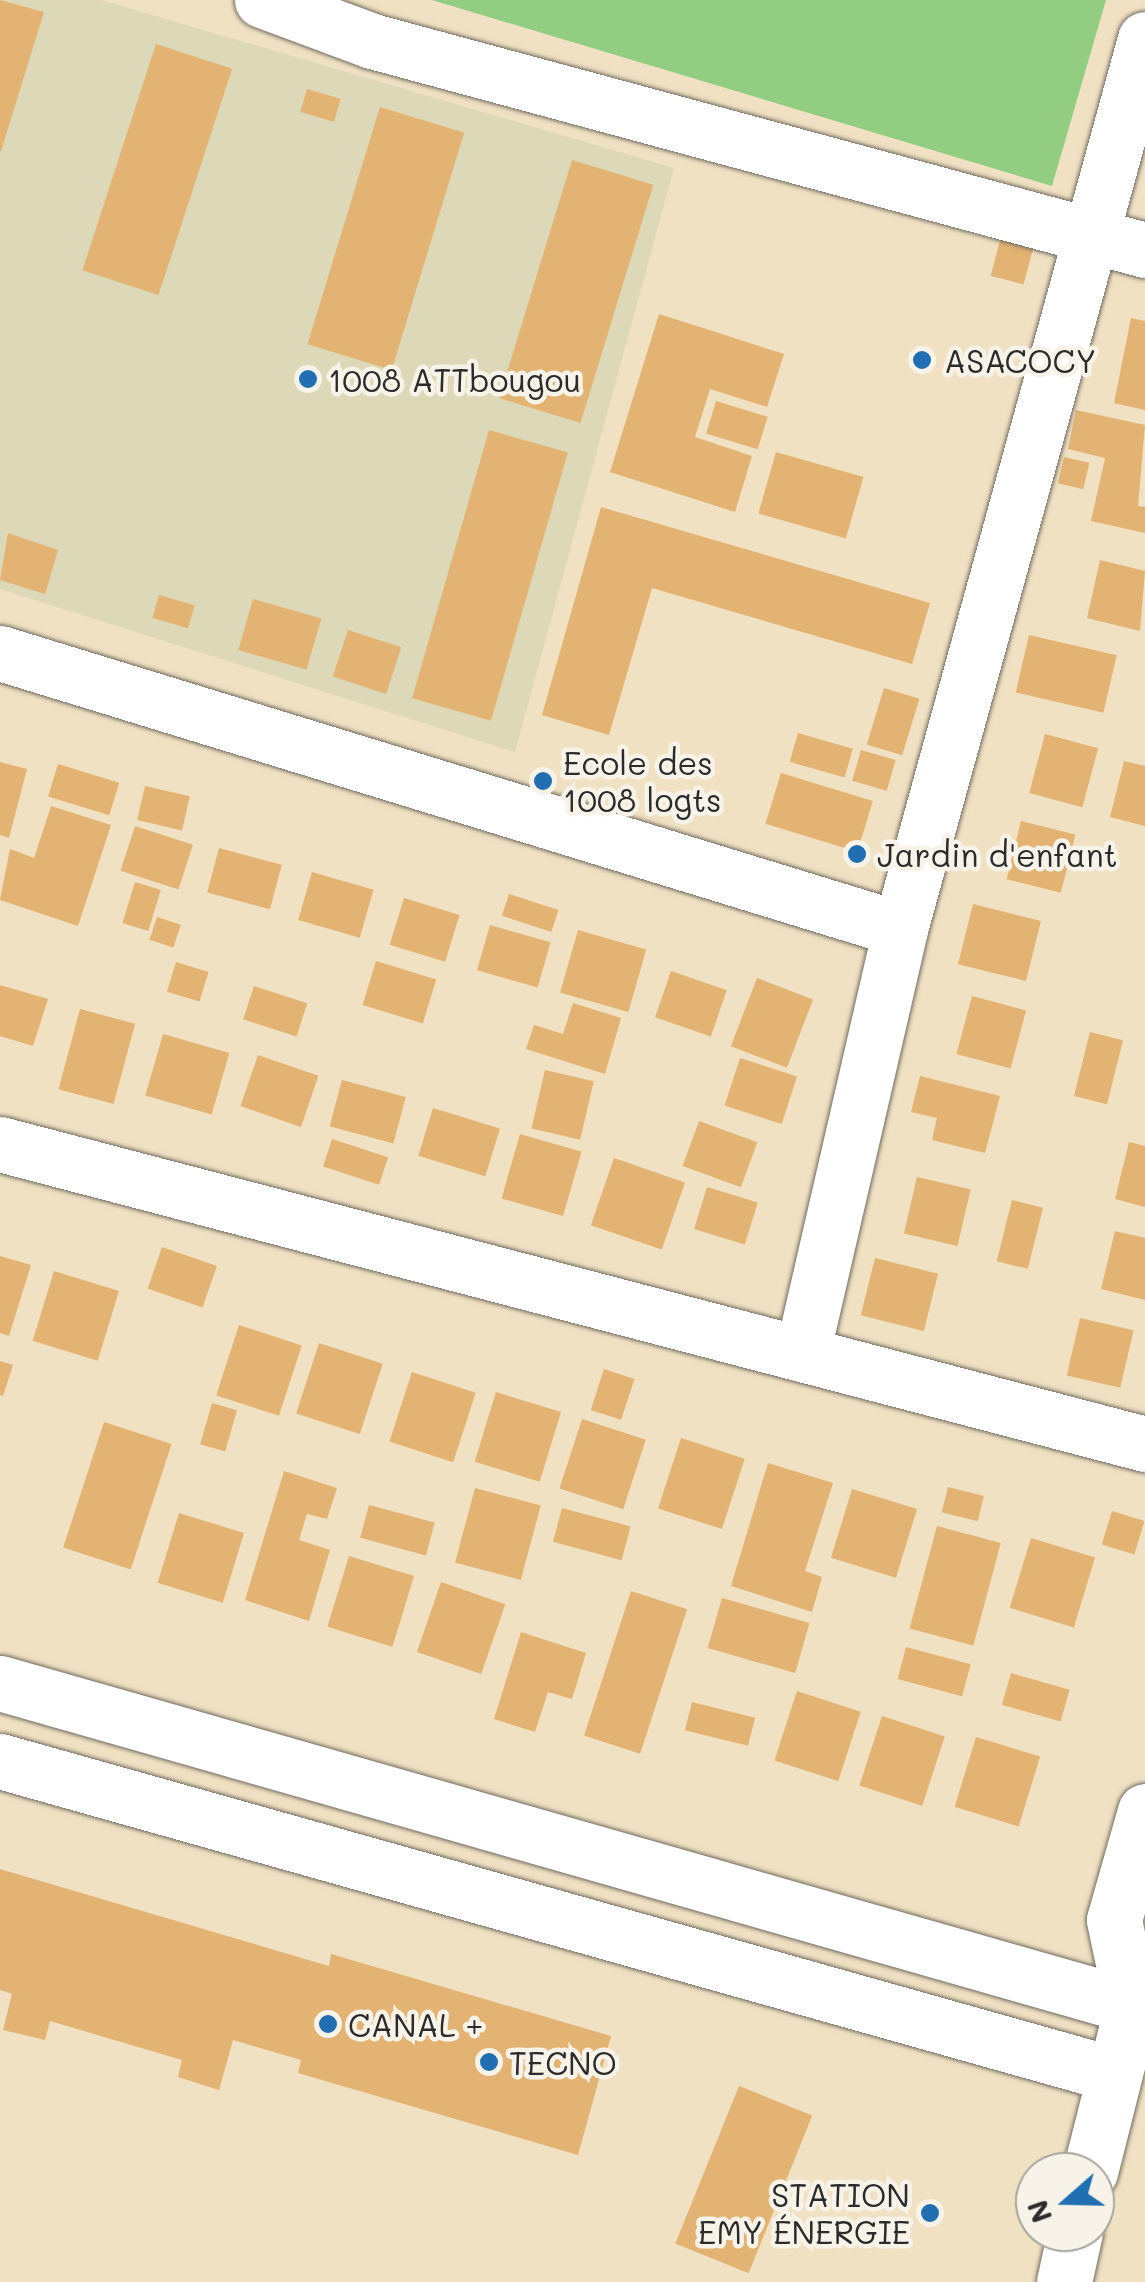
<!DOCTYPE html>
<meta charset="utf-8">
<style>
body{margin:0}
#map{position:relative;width:1145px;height:2282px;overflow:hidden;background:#f0e1c2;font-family:Mali,sans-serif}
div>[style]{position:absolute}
.built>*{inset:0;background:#ddd8b7}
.green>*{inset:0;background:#93cd82}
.building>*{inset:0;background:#e2b372;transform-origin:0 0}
.roads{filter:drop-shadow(0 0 2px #706b60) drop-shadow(0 0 2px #706b60)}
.minor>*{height:55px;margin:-27.5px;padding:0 27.5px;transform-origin:27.5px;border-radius:27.5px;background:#fff}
.tertiary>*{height:55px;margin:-27.5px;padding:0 27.5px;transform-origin:27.5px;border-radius:27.5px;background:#fff}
.dots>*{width:28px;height:28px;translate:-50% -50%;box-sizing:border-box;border:5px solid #f7f3e8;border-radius:50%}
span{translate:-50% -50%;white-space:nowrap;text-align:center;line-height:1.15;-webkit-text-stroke:9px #f7f3e8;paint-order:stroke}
.poi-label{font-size:32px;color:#2b2b2b}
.left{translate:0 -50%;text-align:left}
.right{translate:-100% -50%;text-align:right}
.north{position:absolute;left:1015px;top:2152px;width:100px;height:100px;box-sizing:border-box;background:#f7f3e8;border:2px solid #a5a39c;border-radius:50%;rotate:250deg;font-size:28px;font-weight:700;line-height:40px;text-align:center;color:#2b2b2b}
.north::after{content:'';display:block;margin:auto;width:35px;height:45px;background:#1f6fb2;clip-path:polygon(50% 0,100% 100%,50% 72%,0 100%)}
</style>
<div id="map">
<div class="built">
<div style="clip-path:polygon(0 0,101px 0,674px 168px,515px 752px,0 589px)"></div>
</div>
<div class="green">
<div style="clip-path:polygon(432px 0,1106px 0,1052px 186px)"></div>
</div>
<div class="building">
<div style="clip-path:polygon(0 0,44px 12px,1px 151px,0 151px)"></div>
<div style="left:156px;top:44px;width:80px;height:238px;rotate:18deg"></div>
<div style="left:307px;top:89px;width:35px;height:24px;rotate:16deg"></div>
<div style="left:380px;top:107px;width:88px;height:248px;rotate:17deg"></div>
<div style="left:572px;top:160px;width:85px;height:249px;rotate:17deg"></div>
<div style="left:1001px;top:237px;width:34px;height:40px;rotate:15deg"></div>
<div style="clip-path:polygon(659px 314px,784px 354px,767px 407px,710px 389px,695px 437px,752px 456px,735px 512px,610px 472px)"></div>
<div style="clip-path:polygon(1131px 318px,1145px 321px,1145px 410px,1114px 403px)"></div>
<div style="left:716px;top:401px;width:54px;height:34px;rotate:17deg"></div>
<div style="clip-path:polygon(1076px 410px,1145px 425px,1138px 506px,1145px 507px,1145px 533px,1091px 521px,1105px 458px,1068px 449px)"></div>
<div style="left:489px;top:430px;width:82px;height:279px;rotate:16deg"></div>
<div style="left:776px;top:452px;width:91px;height:64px;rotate:16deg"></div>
<div style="left:1064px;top:457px;width:26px;height:27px;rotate:13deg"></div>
<div style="clip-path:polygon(601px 507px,930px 603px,912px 664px,652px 588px,609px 735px,542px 715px)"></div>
<div style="clip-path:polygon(8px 533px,58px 550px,45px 594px,0 580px)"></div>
<div style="clip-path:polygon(1100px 560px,1145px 571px,1140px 631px,1087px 618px)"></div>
<div style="left:159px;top:595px;width:37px;height:24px;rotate:16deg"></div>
<div style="left:253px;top:599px;width:71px;height:53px;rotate:16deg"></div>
<div style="left:348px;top:630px;width:56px;height:49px;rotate:18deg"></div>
<div style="left:1029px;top:635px;width:90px;height:59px;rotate:13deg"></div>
<div style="left:884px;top:688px;width:37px;height:59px;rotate:17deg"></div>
<div style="left:798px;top:733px;width:57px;height:30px;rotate:16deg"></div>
<div style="left:1045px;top:734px;width:55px;height:61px;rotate:15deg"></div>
<div style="left:861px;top:750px;width:36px;height:32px;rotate:16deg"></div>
<div style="clip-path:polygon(1124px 761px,1145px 766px,1145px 826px,1110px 817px)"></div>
<div style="clip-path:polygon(0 762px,27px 769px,9px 838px,0 835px)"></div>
<div style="left:58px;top:764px;width:64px;height:34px;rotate:17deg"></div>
<div style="left:781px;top:773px;width:96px;height:53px;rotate:17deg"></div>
<div style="left:145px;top:786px;width:46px;height:35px;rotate:13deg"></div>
<div style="clip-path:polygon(51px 806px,111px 825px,78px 926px,0 900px,10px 849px,34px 858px)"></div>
<div style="left:1021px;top:821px;width:56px;height:60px;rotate:14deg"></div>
<div style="left:135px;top:826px;width:61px;height:47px;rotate:18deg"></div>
<div style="left:219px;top:848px;width:65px;height:46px;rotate:15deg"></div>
<div style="left:312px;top:872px;width:64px;height:50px;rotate:16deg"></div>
<div style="left:135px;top:882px;width:27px;height:43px;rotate:17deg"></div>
<div style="left:509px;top:894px;width:52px;height:23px;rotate:18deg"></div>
<div style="left:404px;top:898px;width:58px;height:49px;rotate:17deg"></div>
<div style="left:973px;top:904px;width:70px;height:62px;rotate:14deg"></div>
<div style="left:157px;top:917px;width:25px;height:24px;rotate:18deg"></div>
<div style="left:490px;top:925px;width:63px;height:47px;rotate:16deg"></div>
<div style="left:578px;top:930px;width:71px;height:65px;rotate:16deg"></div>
<div style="left:376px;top:961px;width:63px;height:46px;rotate:17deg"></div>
<div style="left:176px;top:962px;width:34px;height:31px;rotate:17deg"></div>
<div style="left:671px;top:971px;width:59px;height:49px;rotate:19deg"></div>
<div style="left:757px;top:978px;width:60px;height:73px;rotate:21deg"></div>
<div style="clip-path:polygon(0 985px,48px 999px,33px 1046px,0 1036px)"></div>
<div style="left:254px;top:986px;width:56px;height:35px;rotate:18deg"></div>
<div style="left:972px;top:996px;width:56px;height:60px;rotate:15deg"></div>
<div style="clip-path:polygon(573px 1003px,621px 1018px,605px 1074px,526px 1049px,534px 1025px,563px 1034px)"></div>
<div style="left:80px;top:1009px;width:57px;height:83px;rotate:15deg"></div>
<div style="left:1090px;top:1032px;width:34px;height:66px;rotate:14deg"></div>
<div style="left:163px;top:1034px;width:69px;height:64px;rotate:16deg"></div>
<div style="left:258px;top:1055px;width:64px;height:54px;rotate:19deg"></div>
<div style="left:740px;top:1058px;width:60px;height:50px;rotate:18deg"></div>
<div style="left:545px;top:1070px;width:50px;height:60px;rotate:13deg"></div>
<div style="clip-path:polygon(920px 1076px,1000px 1096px,985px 1153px,932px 1140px,937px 1118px,911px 1112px)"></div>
<div style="left:342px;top:1080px;width:66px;height:48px;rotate:15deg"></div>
<div style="left:433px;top:1108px;width:70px;height:50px;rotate:17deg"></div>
<div style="left:699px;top:1121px;width:62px;height:48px;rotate:20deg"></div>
<div style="left:520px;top:1134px;width:64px;height:67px;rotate:16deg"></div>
<div style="left:332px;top:1139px;width:59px;height:29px;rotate:18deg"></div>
<div style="clip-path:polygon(1129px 1142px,1145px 1146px,1145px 1207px,1115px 1199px)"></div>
<div style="left:614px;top:1158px;width:75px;height:71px;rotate:19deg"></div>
<div style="left:917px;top:1177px;width:55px;height:58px;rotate:13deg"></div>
<div style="left:707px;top:1187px;width:53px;height:44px;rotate:17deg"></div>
<div style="left:1012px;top:1200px;width:32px;height:63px;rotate:14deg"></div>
<div style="clip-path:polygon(1115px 1231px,1145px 1238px,1145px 1300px,1101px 1289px)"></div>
<div style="left:162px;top:1247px;width:58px;height:44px;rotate:19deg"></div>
<div style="clip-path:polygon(0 1256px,31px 1265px,9px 1336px,0 1333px)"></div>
<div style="left:875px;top:1258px;width:65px;height:59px;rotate:14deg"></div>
<div style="left:54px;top:1271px;width:68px;height:73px;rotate:17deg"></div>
<div style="left:1080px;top:1318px;width:55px;height:59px;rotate:13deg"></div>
<div style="left:239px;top:1325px;width:66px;height:74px;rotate:18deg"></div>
<div style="left:319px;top:1343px;width:67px;height:74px;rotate:18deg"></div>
<div style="clip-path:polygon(0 1361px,13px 1365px,3px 1396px,0 1395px)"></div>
<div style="left:604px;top:1369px;width:32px;height:43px;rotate:18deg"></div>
<div style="left:412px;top:1372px;width:67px;height:73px;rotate:18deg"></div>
<div style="left:496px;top:1392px;width:68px;height:73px;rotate:17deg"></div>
<div style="left:212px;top:1403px;width:26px;height:43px;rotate:16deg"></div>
<div style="left:582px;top:1419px;width:67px;height:73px;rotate:18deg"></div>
<div style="left:104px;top:1422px;width:71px;height:132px;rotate:18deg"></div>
<div style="left:681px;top:1438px;width:67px;height:74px;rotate:18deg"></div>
<div style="clip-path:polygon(768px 1463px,833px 1483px,805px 1571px,822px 1577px,812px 1612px,731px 1586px)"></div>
<div style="clip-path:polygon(284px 1471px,337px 1488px,327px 1519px,307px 1514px,299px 1540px,330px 1550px,309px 1621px,245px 1600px)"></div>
<div style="left:948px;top:1487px;width:37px;height:26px;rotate:14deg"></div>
<div style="left:475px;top:1488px;width:68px;height:77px;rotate:15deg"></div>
<div style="left:852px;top:1489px;width:68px;height:72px;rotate:17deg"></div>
<div style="left:369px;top:1505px;width:68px;height:34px;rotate:15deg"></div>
<div style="left:562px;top:1508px;width:71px;height:35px;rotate:15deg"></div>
<div style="left:1112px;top:1511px;width:34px;height:35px;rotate:17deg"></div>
<div style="left:179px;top:1513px;width:68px;height:73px;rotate:17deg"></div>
<div style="left:937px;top:1526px;width:66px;height:106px;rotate:15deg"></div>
<div style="left:1031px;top:1538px;width:67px;height:73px;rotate:17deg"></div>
<div style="left:349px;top:1556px;width:68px;height:74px;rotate:17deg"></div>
<div style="left:441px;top:1582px;width:68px;height:74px;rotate:19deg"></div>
<div style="left:631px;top:1591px;width:59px;height:152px;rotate:18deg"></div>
<div style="left:722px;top:1598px;width:91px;height:52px;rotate:16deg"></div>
<div style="clip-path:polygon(521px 1632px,586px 1653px,572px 1699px,548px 1692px,535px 1732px,494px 1719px)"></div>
<div style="left:906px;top:1647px;width:67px;height:33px;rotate:15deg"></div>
<div style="left:1011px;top:1673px;width:61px;height:33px;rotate:16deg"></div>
<div style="left:797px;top:1691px;width:67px;height:73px;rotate:18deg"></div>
<div style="left:692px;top:1702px;width:65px;height:29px;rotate:14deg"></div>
<div style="left:882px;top:1716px;width:66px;height:73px;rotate:18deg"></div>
<div style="left:976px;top:1737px;width:67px;height:73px;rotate:17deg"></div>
<div style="clip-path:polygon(0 1869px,329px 1966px,331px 1954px,611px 2036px,578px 2155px,298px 2073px,301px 2060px,233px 2040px,219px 2090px,178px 2077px,182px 2060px,50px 2021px,45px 2040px,3px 2030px,12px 1994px,0 1990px)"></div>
<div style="left:739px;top:2086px;width:79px;height:170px;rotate:22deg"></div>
</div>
<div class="roads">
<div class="minor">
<div style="left:262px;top:0;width:117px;rotate:20.4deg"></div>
<div style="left:372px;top:41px;width:801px;rotate:15.13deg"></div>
<div style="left:0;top:653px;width:941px;rotate:17.05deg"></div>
<div style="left:0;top:1144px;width:1184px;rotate:14.68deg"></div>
<div style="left:802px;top:1354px;width:436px;rotate:-77deg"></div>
<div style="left:900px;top:929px;width:923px;rotate:-74.61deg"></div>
<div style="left:1145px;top:1811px;width:113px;rotate:105.9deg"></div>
<div style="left:1114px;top:1920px;width:88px;rotate:78.2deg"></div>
<div style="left:1132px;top:2006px;width:13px;rotate:13deg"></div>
</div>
<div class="tertiary">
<div style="left:0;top:1683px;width:1177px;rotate:15.93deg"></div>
<div style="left:1132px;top:2006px;width:171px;rotate:104.2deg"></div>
<div style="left:0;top:1761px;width:1156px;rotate:15.71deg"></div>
<div style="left:1064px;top:2282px;width:51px;rotate:-77.6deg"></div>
</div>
</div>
<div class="dots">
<div style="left:922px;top:360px;background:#1f6fb2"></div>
<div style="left:308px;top:379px;background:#1f6fb2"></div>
<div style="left:543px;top:781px;background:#1f6fb2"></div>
<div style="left:857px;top:854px;background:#1f6fb2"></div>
<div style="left:328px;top:2024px;background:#1f6fb2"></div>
<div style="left:489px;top:2062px;background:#1f6fb2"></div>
<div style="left:930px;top:2213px;background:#1f6fb2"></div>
</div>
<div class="poi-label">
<span class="left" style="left:944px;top:360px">ASACOCY</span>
<span class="left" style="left:328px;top:379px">1008 ATTbougou</span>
<span class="left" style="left:563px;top:781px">Ecole des<br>1008 logts</span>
<span class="left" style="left:877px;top:854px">Jardin d'enfant</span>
<span class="left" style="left:348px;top:2024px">CANAL +</span>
<span class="left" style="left:509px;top:2062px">TECNO</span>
<span class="right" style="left:910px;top:2213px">STATION<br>EMY ÉNERGIE</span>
</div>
<div class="north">N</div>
</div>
